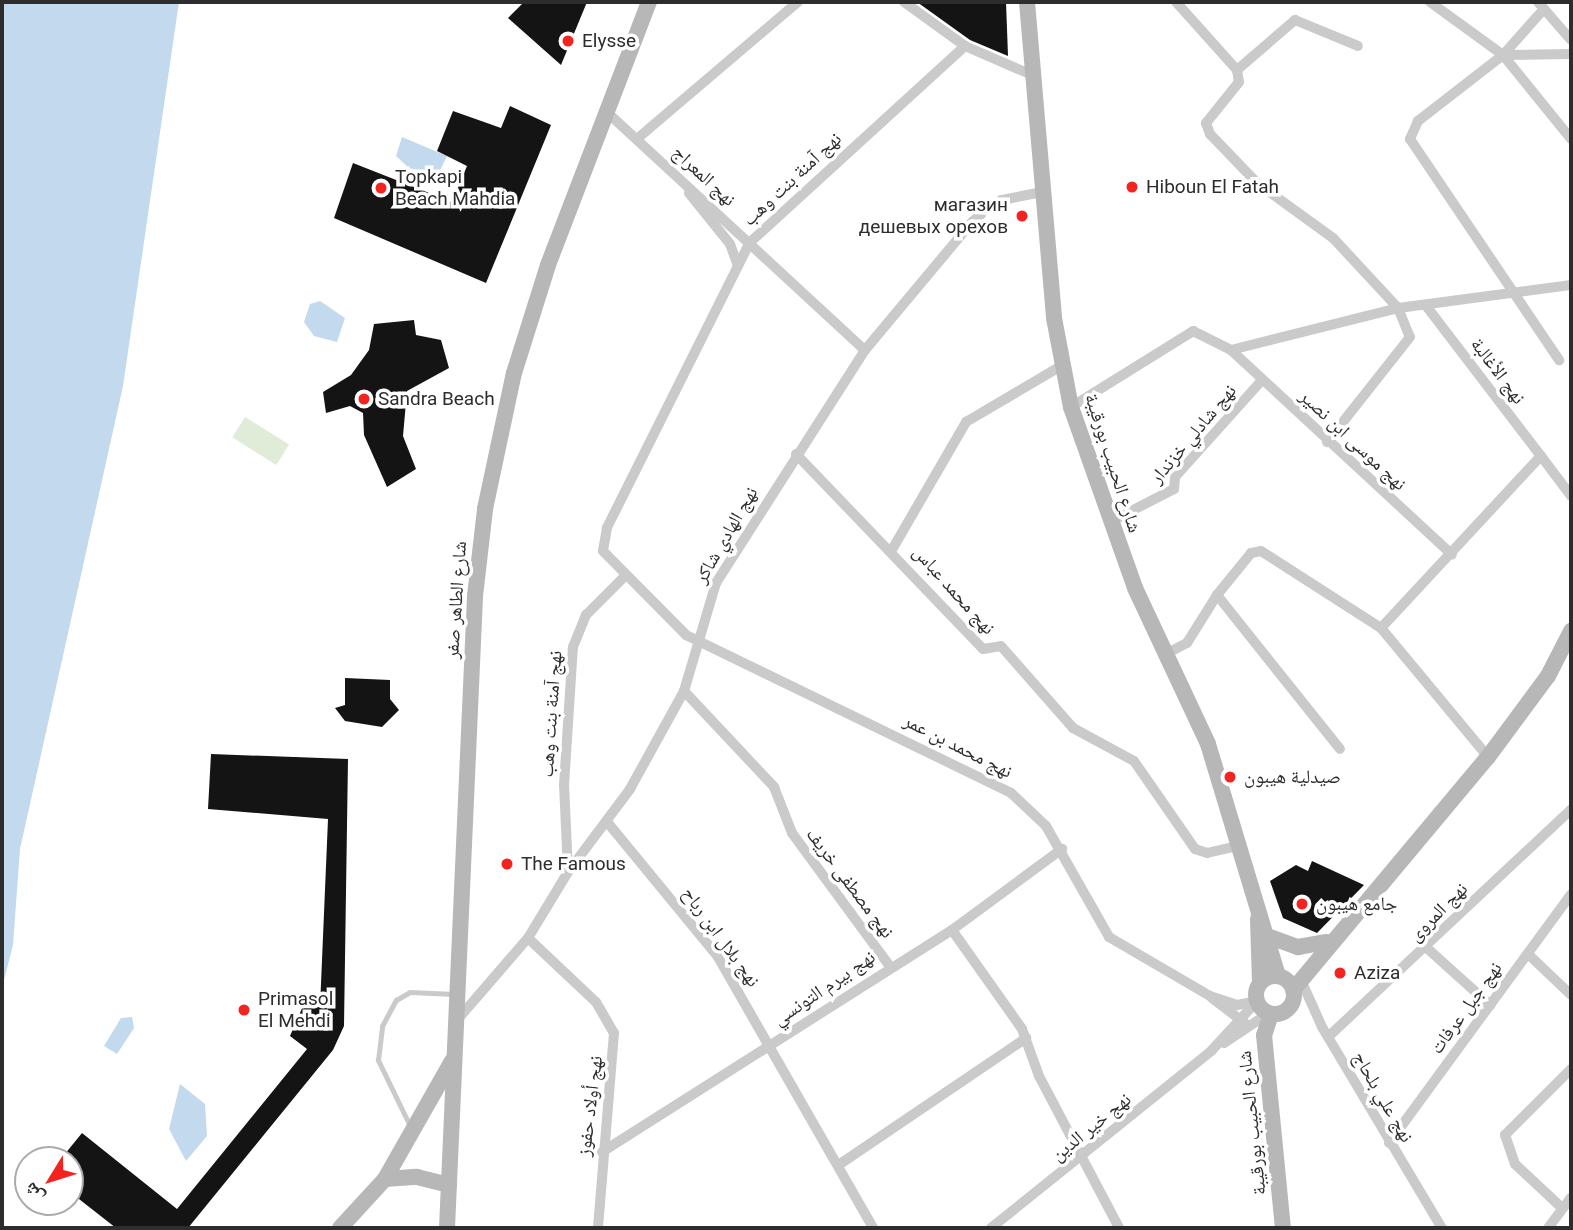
<!DOCTYPE html>
<meta charset="utf-8">
<style>
body{margin:0}
#map{position:relative;width:1573px;height:1230px;overflow:hidden;background:#fff;font-family:Roboto,"Noto Naskh Arabic",sans-serif}
div>[style]{position:absolute}
.green>*{inset:0;background:#e1ecd8;transform-origin:0 0}
.water>*{inset:0;background:#c3d9ee}
.building>*{inset:0;background:#141414}
.lane>*{height:5px;margin:-2.5px;padding:0 2.5px;transform-origin:2.5px;border-radius:2.5px;background:#cacaca}
.street>*{height:10px;margin:-5px;padding:0 5px;transform-origin:5px;border-radius:5px;background:#cacaca}
.secondary>*{height:16px;margin:-8px;padding:0 8px;transform-origin:8px;border-radius:8px;background:#b7b7b7}
.secondary>.ring{margin:-8px;padding:0;box-sizing:content-box;background:none;border:16px solid #b7b7b7;border-radius:50%}
.dots>*{width:19px;height:19px;translate:-50% -50%;box-sizing:border-box;border:4px solid #fff;border-radius:50%}
span{translate:-50% -50%;white-space:nowrap;text-align:center;line-height:1.15;-webkit-text-stroke:7px #fff;paint-order:stroke}
.poi-label{font-size:19px;color:#2d2d2d}
.left{translate:0 -50%;text-align:left}
.right{translate:-100% -50%;text-align:right}
.street-label{font-size:19px;color:#2d2d2d}
.frame{position:absolute;inset:0;border:4px solid #2d2d2d;pointer-events:none}
.north{position:absolute;left:14px;top:1146px;width:70px;height:70px;box-sizing:border-box;background:#fff;border:2px solid #ababab;border-radius:50%;rotate:232deg;font-size:19px;font-weight:700;line-height:28px;text-align:center;color:#2d2d2d}
.north::after{content:'';display:block;margin:auto;width:24px;height:32px;background:#f3241f;clip-path:polygon(50% 0,100% 100%,50% 72%,0 100%)}
</style>
<div id="map">
<div class="green">
<div style="left:245px;top:417px;width:52px;height:24px;rotate:32deg"></div>
</div>
<div class="water">
<div style="clip-path:polygon(2px 2px,179px 2px,123px 386px,20px 849px,13px 945px,2px 988px)"></div>
<div style="clip-path:polygon(402px 137px,447px 156px,438px 175px,409px 168px,396px 156px)"></div>
<div style="clip-path:polygon(320px 301px,345px 318px,337px 342px,314px 336px,304px 322px,310px 304px)"></div>
<div style="clip-path:polygon(132px 1017px,134px 1028px,117px 1054px,104px 1046px,121px 1018px)"></div>
<div style="clip-path:polygon(180px 1084px,205px 1104px,207px 1136px,186px 1161px,169px 1129px)"></div>
</div>
<div class="building">
<div style="clip-path:polygon(524px 2px,587px 2px,561px 65px,508px 18px)"></div>
<div style="clip-path:polygon(917px 2px,1006px 2px,1008px 56px,970px 40px)"></div>
<div style="clip-path:polygon(510px 106px,551px 125px,486px 283px,334px 218px,353px 163px,452px 202px,467px 166px,437px 151px,453px 111px,501px 128px)"></div>
<div style="clip-path:polygon(414px 320px,416px 335px,441px 340px,449px 368px,407px 391px,403px 436px,416px 469px,387px 487px,364px 435px,363px 413px,350px 406px,326px 413px,323px 392px,351px 375px,369px 350px,374px 324px)"></div>
<div style="clip-path:polygon(345px 678px,390px 680px,390px 699px,399px 710px,382px 727px,345px 721px,335px 708px,345px 705px)"></div>
<div style="clip-path:polygon(211px 754px,348px 759px,344px 1026px,333px 1050px,188px 1228px,116px 1228px,70px 1192px,70px 1160px,60px 1160px,82px 1133px,177px 1209px,307px 1049px,290px 1036px,303px 1006px,320px 1007px,328px 819px,208px 809px)"></div>
<div style="clip-path:polygon(1312px 861px,1364px 885px,1317px 933px,1283px 918px,1270px 881px,1296px 865px,1308px 871px)"></div>
</div>
<div class="lane">
<div style="left:411px;top:1128px;width:76px;rotate:-115.9deg"></div>
<div style="left:378px;top:1060px;width:34px;rotate:-83deg"></div>
<div style="left:382px;top:1026px;width:30px;rotate:-62deg"></div>
<div style="left:396px;top:1000px;width:16px;rotate:-30deg"></div>
<div style="left:410px;top:992px;width:44px;rotate:2.6deg"></div>
</div>
<div class="street">
<div style="left:904px;top:2px;width:75px;rotate:35.8deg"></div>
<div style="left:1176px;top:2px;width:91px;rotate:48.1deg"></div>
<div style="left:1237px;top:70px;width:12px;rotate:81deg"></div>
<div style="left:1239px;top:82px;width:53px;rotate:128.8deg"></div>
<div style="left:1206px;top:123px;width:12px;rotate:70deg"></div>
<div style="left:1210px;top:134px;width:68px;rotate:46.2deg"></div>
<div style="left:1257px;top:183px;width:94px;rotate:35.9deg"></div>
<div style="left:1333px;top:238px;width:96px;rotate:47.1deg"></div>
<div style="left:1398px;top:308px;width:31px;rotate:68deg"></div>
<div style="left:1410px;top:337px;width:134px;rotate:128.3deg"></div>
<div style="left:1430px;top:2px;width:90px;rotate:36deg"></div>
<div style="left:1503px;top:55px;width:108px;rotate:51deg"></div>
<div style="left:1538px;top:2px;width:50px;rotate:49deg"></div>
<div style="left:1543px;top:10px;width:60px;rotate:131.6deg"></div>
<div style="left:1503px;top:55px;width:108px;rotate:142.2deg"></div>
<div style="left:1418px;top:121px;width:20px;rotate:114deg"></div>
<div style="left:1410px;top:139px;width:267px;rotate:56deg"></div>
<div style="left:1503px;top:55px;width:68px;rotate:-0.8deg"></div>
<div style="left:1237px;top:70px;width:77px;rotate:-40.8deg"></div>
<div style="left:1295px;top:20px;width:68px;rotate:22.4deg"></div>
<div style="left:1032px;top:75px;width:73px;rotate:-156.6deg"></div>
<div style="left:965px;top:46px;width:291px;rotate:137.6deg"></div>
<div style="left:750px;top:242px;width:320px;rotate:116.6deg"></div>
<div style="left:607px;top:528px;width:23px;rotate:100deg"></div>
<div style="left:603px;top:551px;width:118px;rotate:45.3deg"></div>
<div style="left:686px;top:635px;width:361px;rotate:25.9deg"></div>
<div style="left:1011px;top:793px;width:48px;rotate:43.3deg"></div>
<div style="left:1046px;top:826px;width:128px;rotate:60.4deg"></div>
<div style="left:1109px;top:937px;width:117px;rotate:30.3deg"></div>
<div style="left:1210px;top:996px;width:28px;rotate:18deg"></div>
<div style="left:1237px;top:1005px;width:20px;rotate:-11deg"></div>
<div style="left:610px;top:115px;width:347px;rotate:42.7deg"></div>
<div style="left:638px;top:138px;width:210px;rotate:-40.4deg"></div>
<div style="left:689px;top:193px;width:65px;rotate:51.2deg"></div>
<div style="left:730px;top:244px;width:23px;rotate:70deg"></div>
<div style="left:1427px;top:307px;width:188px;rotate:52.6deg"></div>
<div style="left:1231px;top:350px;width:301px;rotate:42.8deg"></div>
<div style="left:1071px;top:407px;width:144px;rotate:-31.9deg"></div>
<div style="left:1193px;top:331px;width:42px;rotate:26.6deg"></div>
<div style="left:1231px;top:350px;width:172px;rotate:-14.1deg"></div>
<div style="left:1398px;top:308px;width:175px;rotate:-7.6deg"></div>
<div style="left:796px;top:454px;width:270px;rotate:46.2deg"></div>
<div style="left:983px;top:649px;width:18px;rotate:-9deg"></div>
<div style="left:1001px;top:646px;width:109px;rotate:48.7deg"></div>
<div style="left:1073px;top:728px;width:69px;rotate:28.4deg"></div>
<div style="left:1134px;top:761px;width:107px;rotate:55.3deg"></div>
<div style="left:1195px;top:849px;width:13px;rotate:18deg"></div>
<div style="left:1207px;top:853px;width:35px;rotate:-13deg"></div>
<div style="left:1110px;top:522px;width:72px;rotate:-27.3deg"></div>
<div style="left:1174px;top:489px;width:12px;rotate:-85deg"></div>
<div style="left:1175px;top:477px;width:130px;rotate:-48.1deg"></div>
<div style="left:893px;top:548px;width:146px;rotate:-59.9deg"></div>
<div style="left:966px;top:422px;width:110px;rotate:-30.5deg"></div>
<div style="left:1217px;top:595px;width:54px;rotate:-51deg"></div>
<div style="left:1251px;top:553px;width:10px;rotate:-11deg"></div>
<div style="left:1261px;top:551px;width:143px;rotate:32.7deg"></div>
<div style="left:1381px;top:628px;width:168px;rotate:50.3deg"></div>
<div style="left:1381px;top:628px;width:235px;rotate:-47.1deg"></div>
<div style="left:1541px;top:456px;width:50px;rotate:53.1deg"></div>
<div style="left:1164px;top:655px;width:26px;rotate:-28deg"></div>
<div style="left:1187px;top:643px;width:57px;rotate:-58deg"></div>
<div style="left:1217px;top:595px;width:197px;rotate:51.4deg"></div>
<div style="left:684px;top:691px;width:132px;rotate:46.8deg"></div>
<div style="left:774px;top:787px;width:49px;rotate:68.6deg"></div>
<div style="left:792px;top:833px;width:164px;rotate:53.7deg"></div>
<div style="left:608px;top:823px;width:173px;rotate:50.6deg"></div>
<div style="left:718px;top:957px;width:312px;rotate:60.2deg"></div>
<div style="left:568px;top:872px;width:87px;rotate:-92.6deg"></div>
<div style="left:564px;top:785px;width:138px;rotate:-86.3deg"></div>
<div style="left:573px;top:647px;width:35px;rotate:-68deg"></div>
<div style="left:586px;top:615px;width:54px;rotate:-45deg"></div>
<div style="left:952px;top:930px;width:121px;rotate:54.7deg"></div>
<div style="left:1022px;top:1029px;width:50px;rotate:70.1deg"></div>
<div style="left:1039px;top:1076px;width:172px;rotate:62.2deg"></div>
<div style="left:528px;top:938px;width:93px;rotate:43.3deg"></div>
<div style="left:596px;top:1002px;width:36px;rotate:60deg"></div>
<div style="left:614px;top:1033px;width:196px;rotate:94.7deg"></div>
<div style="left:1428px;top:949px;width:84px;rotate:42.1deg"></div>
<div style="left:1528px;top:954px;width:59px;rotate:43.6deg"></div>
<div style="left:1301px;top:980px;width:51px;rotate:65.9deg"></div>
<div style="left:1322px;top:1027px;width:234px;rotate:59.2deg"></div>
<div style="left:1212px;top:998px;width:43px;rotate:37.4deg"></div>
<div style="left:458px;top:1019px;width:107px;rotate:-49.2deg"></div>
<div style="left:528px;top:938px;width:77px;rotate:-58.8deg"></div>
<div style="left:568px;top:872px;width:104px;rotate:-53.2deg"></div>
<div style="left:630px;top:789px;width:112px;rotate:-61.1deg"></div>
<div style="left:684px;top:691px;width:113px;rotate:-73.5deg"></div>
<div style="left:716px;top:583px;width:277px;rotate:-57.4deg"></div>
<div style="left:865px;top:350px;width:168px;rotate:-50.1deg"></div>
<div style="left:973px;top:221px;width:31px;rotate:-40deg"></div>
<div style="left:997px;top:201px;width:46px;rotate:-11.3deg"></div>
<div style="left:1328px;top:1037px;width:333px;rotate:-43.1deg"></div>
<div style="left:1224px;top:1043px;width:54px;rotate:-33.7deg"></div>
<div style="left:1389px;top:1143px;width:308px;rotate:-53.8deg"></div>
<div style="left:602px;top:1152px;width:414px;rotate:-32.4deg"></div>
<div style="left:952px;top:930px;width:137px;rotate:-36.4deg"></div>
<div style="left:840px;top:1164px;width:225px;rotate:-34.1deg"></div>
<div style="left:1562px;top:1208px;width:64px;rotate:-136.9deg"></div>
<div style="left:1515px;top:1164px;width:31px;rotate:-109deg"></div>
<div style="left:1505px;top:1135px;width:93px;rotate:-45deg"></div>
<div style="left:991px;top:1228px;width:284px;rotate:-38.8deg"></div>
<div style="left:1212px;top:1050px;width:67px;rotate:-47.4deg"></div>
<div style="left:1548px;top:1228px;width:38px;rotate:-53deg"></div>
</div>
<div class="secondary">
<div style="left:1027px;top:2px;width:317px;rotate:85.1deg"></div>
<div style="left:1054px;top:318px;width:91px;rotate:79.2deg"></div>
<div style="left:1071px;top:407px;width:192px;rotate:70.5deg"></div>
<div style="left:1135px;top:588px;width:172px;rotate:64.9deg"></div>
<div style="left:1208px;top:744px;width:242px;rotate:73.2deg"></div>
<div style="left:1258px;top:919px;width:64px;rotate:88.2deg"></div>
<div style="left:1270px;top:937px;width:30px;rotate:20deg"></div>
<div style="left:1298px;top:947px;width:29px;rotate:-10deg"></div>
<div class="ring" style="left:1256px;top:976px;width:22px;height:22px"></div>
<div style="left:1293px;top:990px;width:304px;rotate:-50.1deg"></div>
<div style="left:1488px;top:757px;width:101px;rotate:-53.5deg"></div>
<div style="left:1548px;top:676px;width:51px;rotate:-62.9deg"></div>
<div style="left:1271px;top:1014px;width:22px;rotate:108deg"></div>
<div style="left:1264px;top:1035px;width:194px;rotate:84.4deg"></div>
<div style="left:385px;top:1179px;width:32px;rotate:-4deg"></div>
<div style="left:417px;top:1177px;width:33px;rotate:14deg"></div>
<div style="left:340px;top:1228px;width:67px;rotate:-47.4deg"></div>
<div style="left:385px;top:1179px;width:136px;rotate:-60.4deg"></div>
<div style="left:447px;top:1228px;width:633px;rotate:-87.46deg"></div>
<div style="left:475px;top:596px;width:88px;rotate:-83.4deg"></div>
<div style="left:485px;top:509px;width:139px;rotate:-78deg"></div>
<div style="left:514px;top:373px;width:113px;rotate:-72.5deg"></div>
<div style="left:548px;top:265px;width:282px;rotate:-69deg"></div>
</div>
<div class="dots">
<div style="left:568px;top:41px;background:#f3241f"></div>
<div style="left:1132px;top:187px;background:#f3241f"></div>
<div style="left:381px;top:188px;background:#f3241f"></div>
<div style="left:1022px;top:216px;background:#f3241f"></div>
<div style="left:364px;top:399px;background:#f3241f"></div>
<div style="left:1230px;top:777px;background:#f3241f"></div>
<div style="left:507px;top:864px;background:#f3241f"></div>
<div style="left:1302px;top:904px;background:#f3241f"></div>
<div style="left:1340px;top:973px;background:#f3241f"></div>
<div style="left:244px;top:1010px;background:#f3241f"></div>
</div>
<div class="poi-label">
<span class="left" style="left:582px;top:41px">Elysse</span>
<span class="left" style="left:395px;top:188px">Topkapi<br>Beach Mahdia</span>
<span class="left" style="left:1146px;top:187px">Hiboun El Fatah</span>
<span class="right" style="left:1008px;top:216px">магазин<br>дешевых орехов</span>
<span class="left" style="left:378px;top:399px">Sandra Beach</span>
<span class="left" style="left:1244px;top:777px">صيدلية هيبون</span>
<span class="left" style="left:521px;top:864px">The Famous</span>
<span class="left" style="left:1316px;top:904px">جامع هيبون</span>
<span class="left" style="left:1354px;top:973px">Aziza</span>
<span class="left" style="left:258px;top:1010px">Primasol<br>El Mehdi</span>
</div>
<div class="street-label">
<span style="left:704px;top:176px;rotate:43deg">نهج المعراج</span>
<span style="left:792px;top:179px;rotate:-43deg">نهج آمنة بنت وهب</span>
<span style="left:1498px;top:371px;rotate:53deg">نهج الأغالبة</span>
<span style="left:1193px;top:434px;rotate:-50deg">نهج شادلي خزندار</span>
<span style="left:1353px;top:440px;rotate:43deg">نهج موسى ابن نصير</span>
<span style="left:1113px;top:463px;rotate:72deg">شارع الحبيب بورقيبة</span>
<span style="left:726px;top:535px;rotate:-60deg">نهج الهادي شاكر</span>
<span style="left:954px;top:590px;rotate:48deg">نهج محمد عباس</span>
<span style="left:456px;top:600px;rotate:-86deg">شارع الطاهر صفر</span>
<span style="left:551px;top:714px;rotate:-86deg">نهج آمنة بنت وهب</span>
<span style="left:958px;top:746px;rotate:27deg">نهج محمد بن عمر</span>
<span style="left:850px;top:883px;rotate:53deg">نهج مصطفى خريف</span>
<span style="left:1438px;top:912px;rotate:-45deg">نهج المروى</span>
<span style="left:721px;top:937px;rotate:54deg">نهج بلال ابن رباح</span>
<span style="left:824px;top:988px;rotate:-34deg">نهج بيرم التونسي</span>
<span style="left:1466px;top:1008px;rotate:-54deg">نهج جبل عرفات</span>
<span style="left:1383px;top:1097px;rotate:60deg">نهج علي بلحاج</span>
<span style="left:590px;top:1106px;rotate:-83deg">نهج أولاد حفوز</span>
<span style="left:1252px;top:1123px;rotate:-96deg">شارع الحبيب بورقيبة</span>
<span style="left:1091px;top:1127px;rotate:-39deg">نهج خير الدين</span>
</div>
<div class="frame"></div>
<div class="north">ش</div>
</div>
